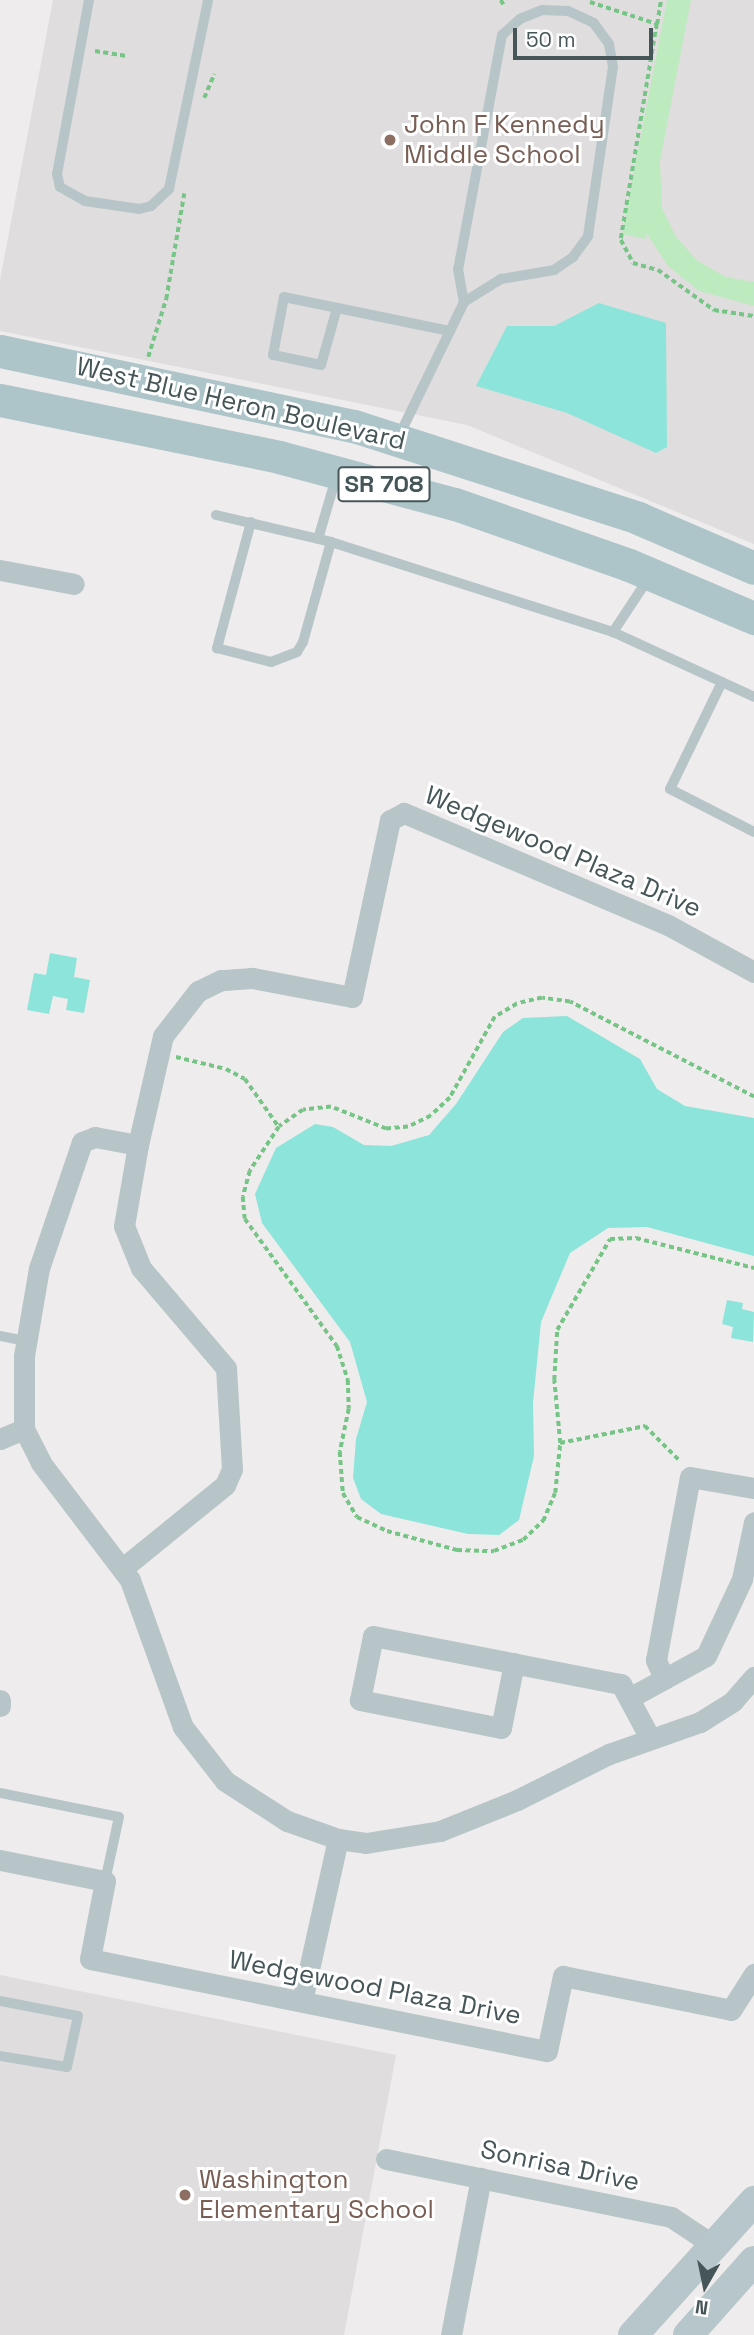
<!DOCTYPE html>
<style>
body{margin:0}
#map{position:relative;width:754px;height:2335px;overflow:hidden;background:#efeced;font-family:"Space Grotesk",sans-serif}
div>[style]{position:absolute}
.education>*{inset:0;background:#e0ddde}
.green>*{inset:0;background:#bdeabf}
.water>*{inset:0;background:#8de4da}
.path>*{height:3.5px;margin-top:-1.75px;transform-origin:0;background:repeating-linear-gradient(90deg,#77c586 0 5px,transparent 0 8.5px)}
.lane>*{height:10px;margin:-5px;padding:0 5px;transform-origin:5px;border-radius:5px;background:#b8c5c8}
.street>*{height:21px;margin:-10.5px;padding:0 10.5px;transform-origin:10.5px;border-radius:10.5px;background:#b8c5c8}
.secondary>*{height:30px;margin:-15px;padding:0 15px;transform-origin:15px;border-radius:15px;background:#b6c6ca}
.primary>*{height:33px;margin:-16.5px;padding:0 16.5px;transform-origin:16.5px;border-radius:16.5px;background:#adc5c9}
.dots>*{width:19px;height:19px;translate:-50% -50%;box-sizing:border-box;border:4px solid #fff;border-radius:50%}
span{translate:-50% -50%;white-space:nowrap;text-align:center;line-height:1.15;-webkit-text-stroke:6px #fff;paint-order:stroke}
.shield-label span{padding:2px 5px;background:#fff;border:2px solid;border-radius:5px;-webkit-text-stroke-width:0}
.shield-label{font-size:24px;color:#465558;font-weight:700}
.education-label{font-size:26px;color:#785e54}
.left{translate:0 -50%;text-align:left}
.street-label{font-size:26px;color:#465558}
.north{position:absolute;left:670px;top:2251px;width:70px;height:70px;-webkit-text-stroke:5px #fff;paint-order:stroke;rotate:189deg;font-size:19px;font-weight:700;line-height:28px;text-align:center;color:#465558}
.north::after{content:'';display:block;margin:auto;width:24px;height:32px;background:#465558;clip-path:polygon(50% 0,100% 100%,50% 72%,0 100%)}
.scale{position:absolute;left:513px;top:28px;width:140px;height:32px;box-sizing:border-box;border:4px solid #465558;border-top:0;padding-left:9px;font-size:21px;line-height:24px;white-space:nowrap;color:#465558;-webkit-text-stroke:5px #fff;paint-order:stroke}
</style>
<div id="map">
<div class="education">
<div style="clip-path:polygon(53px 0,754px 0,754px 544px,467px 425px,0 331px,0 280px)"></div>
<div style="clip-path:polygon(0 1975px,396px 2055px,344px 2335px,0 2335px)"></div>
</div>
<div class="green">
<div style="clip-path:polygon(667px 0,691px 0,660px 161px,662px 208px,676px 237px,698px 261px,726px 277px,754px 282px,754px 306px,699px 291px,668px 266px,647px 234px,645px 239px,622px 234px)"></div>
</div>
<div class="water">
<div style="clip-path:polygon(599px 303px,666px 323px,667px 447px,656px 453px,567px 413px,476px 386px,507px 326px,554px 326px)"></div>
<div style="clip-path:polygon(50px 953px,77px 958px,74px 977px,90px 980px,84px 1013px,66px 1010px,68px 999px,53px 996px,49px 1014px,27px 1010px,34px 973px,46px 975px)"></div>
<div style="clip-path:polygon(567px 1016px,640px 1059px,657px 1089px,685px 1106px,754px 1118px,754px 1256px,647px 1227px,608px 1228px,570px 1253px,541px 1322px,533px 1403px,534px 1456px,519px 1520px,499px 1535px,468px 1534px,381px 1514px,361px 1499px,353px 1478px,356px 1439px,367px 1402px,350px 1342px,262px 1223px,255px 1194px,276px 1148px,315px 1124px,333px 1127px,364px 1145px,391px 1146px,429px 1135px,456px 1104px,503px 1032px,523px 1018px)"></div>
<div style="clip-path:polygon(727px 1300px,743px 1303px,742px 1309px,754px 1312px,753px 1342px,731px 1338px,733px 1327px,722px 1324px)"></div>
</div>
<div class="path">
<div style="left:501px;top:0;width:7px;rotate:63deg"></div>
<div style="left:590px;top:2px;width:71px;rotate:18.2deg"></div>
<div style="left:657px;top:24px;width:24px;rotate:-81deg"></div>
<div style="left:657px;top:24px;width:219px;rotate:99.5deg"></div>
<div style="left:621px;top:240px;width:26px;rotate:62deg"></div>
<div style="left:633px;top:263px;width:26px;rotate:16deg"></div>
<div style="left:658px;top:270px;width:69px;rotate:35.5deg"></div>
<div style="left:714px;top:310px;width:40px;rotate:8.5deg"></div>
<div style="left:95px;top:51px;width:32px;rotate:9deg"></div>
<div style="left:204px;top:98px;width:26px;rotate:-67deg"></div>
<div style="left:500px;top:125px;width:42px;rotate:13.7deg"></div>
<div style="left:148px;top:357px;width:61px;rotate:-72.8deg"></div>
<div style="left:166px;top:299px;width:107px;rotate:-80.3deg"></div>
<div style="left:176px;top:1057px;width:51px;rotate:13.5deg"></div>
<div style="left:226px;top:1069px;width:21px;rotate:28deg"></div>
<div style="left:245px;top:1079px;width:59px;rotate:54.7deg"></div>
<div style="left:754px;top:1097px;width:207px;rotate:-152.7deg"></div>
<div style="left:570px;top:1002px;width:28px;rotate:-172deg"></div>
<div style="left:542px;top:998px;width:26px;rotate:167deg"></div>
<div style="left:517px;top:1004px;width:26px;rotate:149deg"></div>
<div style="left:495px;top:1017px;width:93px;rotate:119.1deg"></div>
<div style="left:450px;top:1098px;width:26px;rotate:137deg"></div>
<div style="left:431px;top:1116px;width:25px;rotate:154deg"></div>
<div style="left:408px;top:1127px;width:22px;rotate:175deg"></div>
<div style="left:386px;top:1129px;width:59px;rotate:-158.2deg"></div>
<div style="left:331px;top:1107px;width:28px;rotate:174deg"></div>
<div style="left:303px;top:1110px;width:29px;rotate:145deg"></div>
<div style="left:279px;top:1127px;width:53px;rotate:123.4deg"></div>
<div style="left:250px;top:1171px;width:27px;rotate:105deg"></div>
<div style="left:243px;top:1197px;width:22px;rotate:85deg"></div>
<div style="left:245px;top:1219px;width:157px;rotate:54.1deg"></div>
<div style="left:337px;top:1346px;width:36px;rotate:72deg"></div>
<div style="left:348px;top:1380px;width:29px;rotate:88deg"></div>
<div style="left:349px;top:1409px;width:44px;rotate:101.8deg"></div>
<div style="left:340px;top:1452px;width:41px;rotate:85.8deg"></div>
<div style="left:343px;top:1493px;width:28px;rotate:60deg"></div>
<div style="left:357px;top:1517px;width:33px;rotate:25deg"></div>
<div style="left:387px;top:1531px;width:73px;rotate:15.2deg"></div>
<div style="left:457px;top:1550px;width:37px;rotate:2deg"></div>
<div style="left:494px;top:1551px;width:31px;rotate:-21deg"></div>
<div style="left:523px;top:1540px;width:28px;rotate:-44deg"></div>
<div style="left:543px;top:1521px;width:30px;rotate:-67deg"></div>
<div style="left:555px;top:1493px;width:50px;rotate:-84.3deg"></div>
<div style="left:560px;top:1443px;width:63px;rotate:-95.4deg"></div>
<div style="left:554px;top:1380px;width:50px;rotate:-86.6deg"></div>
<div style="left:557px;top:1330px;width:105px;rotate:-59.8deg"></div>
<div style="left:610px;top:1239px;width:26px;rotate:-2deg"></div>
<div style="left:636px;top:1238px;width:122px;rotate:14.3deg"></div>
<div style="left:560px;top:1443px;width:87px;rotate:-11.3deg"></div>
<div style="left:645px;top:1426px;width:48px;rotate:45deg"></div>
</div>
<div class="lane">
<div style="left:89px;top:0;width:177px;rotate:100.4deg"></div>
<div style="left:57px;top:174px;width:13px;rotate:77deg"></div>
<div style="left:60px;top:187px;width:29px;rotate:29deg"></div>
<div style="left:85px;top:201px;width:55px;rotate:8.4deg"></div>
<div style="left:139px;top:209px;width:12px;rotate:-14deg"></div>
<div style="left:151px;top:206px;width:25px;rotate:-43deg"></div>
<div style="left:169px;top:189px;width:193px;rotate:-78.3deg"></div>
<div style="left:337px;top:308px;width:59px;rotate:105.7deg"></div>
<div style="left:321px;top:365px;width:49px;rotate:-168.2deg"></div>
<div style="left:273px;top:355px;width:59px;rotate:-79.3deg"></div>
<div style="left:284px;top:297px;width:169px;rotate:11.6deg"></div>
<div style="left:399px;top:436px;width:149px;rotate:-64.1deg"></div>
<div style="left:464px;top:302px;width:44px;rotate:-31.9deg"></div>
<div style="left:501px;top:279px;width:54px;rotate:-9.6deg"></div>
<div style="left:554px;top:270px;width:23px;rotate:-34deg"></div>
<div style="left:573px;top:257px;width:26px;rotate:-54deg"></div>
<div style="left:588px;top:236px;width:171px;rotate:-81.6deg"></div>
<div style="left:613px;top:67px;width:23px;rotate:-100deg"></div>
<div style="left:609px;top:44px;width:26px;rotate:-126deg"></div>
<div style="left:594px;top:23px;width:29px;rotate:-155deg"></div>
<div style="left:568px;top:11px;width:26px;rotate:-178deg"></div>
<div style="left:542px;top:10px;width:24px;rotate:158deg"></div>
<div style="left:520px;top:19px;width:24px;rotate:138deg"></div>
<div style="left:502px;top:35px;width:238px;rotate:100.6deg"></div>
<div style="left:458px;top:269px;width:34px;rotate:80deg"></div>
<div style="left:216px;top:515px;width:118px;rotate:13.2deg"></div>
<div style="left:331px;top:542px;width:296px;rotate:17.7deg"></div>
<div style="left:251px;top:522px;width:131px;rotate:105.1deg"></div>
<div style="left:217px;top:648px;width:56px;rotate:14.5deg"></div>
<div style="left:271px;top:662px;width:28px;rotate:-21deg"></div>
<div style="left:297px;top:652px;width:12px;rotate:-59deg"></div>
<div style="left:303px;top:642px;width:104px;rotate:-74.4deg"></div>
<div style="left:318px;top:539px;width:64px;rotate:-73.6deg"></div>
<div style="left:648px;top:579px;width:64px;rotate:123.4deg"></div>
<div style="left:613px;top:632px;width:155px;rotate:24.7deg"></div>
<div style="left:722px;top:682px;width:119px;rotate:115.9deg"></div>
<div style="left:670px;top:789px;width:94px;rotate:27.1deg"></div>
<div style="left:0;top:1336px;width:25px;rotate:11deg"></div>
<div style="left:0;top:1793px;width:121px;rotate:11.4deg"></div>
<div style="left:119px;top:1817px;width:66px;rotate:102.3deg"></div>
<div style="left:0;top:2001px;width:79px;rotate:10.9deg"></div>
<div style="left:78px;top:2016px;width:52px;rotate:102.2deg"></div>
<div style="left:67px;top:2067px;width:68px;rotate:-170.7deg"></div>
</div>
<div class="street">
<div style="left:0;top:570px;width:75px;rotate:10.7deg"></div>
<div style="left:754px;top:972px;width:98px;rotate:-151.3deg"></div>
<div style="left:668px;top:925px;width:287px;rotate:-157deg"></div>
<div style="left:404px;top:813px;width:16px;rotate:153deg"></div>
<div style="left:390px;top:820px;width:181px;rotate:102.1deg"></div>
<div style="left:352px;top:997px;width:102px;rotate:-169.2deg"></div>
<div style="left:252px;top:978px;width:31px;rotate:176deg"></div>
<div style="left:221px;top:980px;width:25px;rotate:154deg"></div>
<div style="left:198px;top:991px;width:57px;rotate:127.9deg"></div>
<div style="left:163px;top:1036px;width:112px;rotate:102.9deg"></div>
<div style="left:138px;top:1145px;width:44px;rotate:-169.5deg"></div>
<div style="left:95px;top:1137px;width:14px;rotate:159deg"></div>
<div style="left:82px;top:1142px;width:133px;rotate:108.8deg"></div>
<div style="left:39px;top:1268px;width:89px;rotate:99.7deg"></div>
<div style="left:24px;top:1356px;width:73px;rotate:90deg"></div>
<div style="left:24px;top:1429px;width:38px;rotate:63deg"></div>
<div style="left:41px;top:1463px;width:147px;rotate:52.7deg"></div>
<div style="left:130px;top:1580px;width:156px;rotate:70.2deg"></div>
<div style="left:183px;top:1727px;width:68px;rotate:52.1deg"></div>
<div style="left:225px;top:1781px;width:74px;rotate:32.8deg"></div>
<div style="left:287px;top:1821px;width:54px;rotate:19.4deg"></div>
<div style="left:338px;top:1839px;width:28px;rotate:8deg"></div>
<div style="left:366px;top:1843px;width:75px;rotate:-9.2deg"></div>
<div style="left:440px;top:1831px;width:83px;rotate:-21.9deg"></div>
<div style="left:517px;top:1800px;width:103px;rotate:-26.6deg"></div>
<div style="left:609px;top:1754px;width:96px;rotate:-19.4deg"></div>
<div style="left:700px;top:1722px;width:39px;rotate:-32deg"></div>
<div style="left:733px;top:1701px;width:32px;rotate:-49deg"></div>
<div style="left:0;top:1439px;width:26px;rotate:-23deg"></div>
<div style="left:123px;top:1568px;width:132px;rotate:-39.1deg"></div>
<div style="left:225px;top:1485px;width:17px;rotate:-66deg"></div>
<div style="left:232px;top:1469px;width:101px;rotate:-93.4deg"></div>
<div style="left:226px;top:1368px;width:131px;rotate:-130.4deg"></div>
<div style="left:141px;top:1268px;width:45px;rotate:-112deg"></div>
<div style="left:124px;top:1226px;width:82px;rotate:-80.2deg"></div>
<div style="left:514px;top:1663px;width:66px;rotate:101.3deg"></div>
<div style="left:501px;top:1728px;width:144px;rotate:-168.8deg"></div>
<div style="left:360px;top:1700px;width:65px;rotate:-78.5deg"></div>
<div style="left:373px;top:1636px;width:253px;rotate:11deg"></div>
<div style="left:621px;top:1684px;width:61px;rotate:61.8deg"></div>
<div style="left:664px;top:1679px;width:21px;rotate:-113deg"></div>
<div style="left:656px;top:1660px;width:186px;rotate:-79.5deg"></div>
<div style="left:690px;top:1477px;width:65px;rotate:9.8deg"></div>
<div style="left:631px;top:1697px;width:85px;rotate:-28.7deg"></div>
<div style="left:706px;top:1656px;width:85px;rotate:-64.9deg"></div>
<div style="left:742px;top:1579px;width:58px;rotate:-78.1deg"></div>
<div style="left:0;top:1700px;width:6px;rotate:90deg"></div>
<div style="left:0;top:1860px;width:107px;rotate:11.3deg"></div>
<div style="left:105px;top:1881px;width:79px;rotate:100.9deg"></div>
<div style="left:90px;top:1959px;width:466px;rotate:11.4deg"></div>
<div style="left:547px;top:2051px;width:77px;rotate:-78deg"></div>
<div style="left:563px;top:1976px;width:171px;rotate:11.4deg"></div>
<div style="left:731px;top:2010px;width:43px;rotate:-57.4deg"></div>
<div style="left:302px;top:2001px;width:166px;rotate:-77.5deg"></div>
<div style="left:386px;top:2159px;width:291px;rotate:11.5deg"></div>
<div style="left:671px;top:2217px;width:53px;rotate:33.4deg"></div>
<div style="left:451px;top:2335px;width:160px;rotate:-79.2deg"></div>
</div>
<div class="secondary">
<div style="left:633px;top:2335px;width:181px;rotate:-47.9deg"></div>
<div style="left:688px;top:2335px;width:99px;rotate:-48.3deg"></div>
</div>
<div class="primary">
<div style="left:0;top:351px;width:362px;rotate:12deg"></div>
<div style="left:354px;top:426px;width:299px;rotate:17.9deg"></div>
<div style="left:638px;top:518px;width:126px;rotate:23.3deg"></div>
<div style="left:0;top:400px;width:285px;rotate:11.5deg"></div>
<div style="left:279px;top:457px;width:182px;rotate:15deg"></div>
<div style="left:455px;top:504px;width:184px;rotate:19.3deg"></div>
<div style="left:629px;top:565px;width:136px;rotate:23deg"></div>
</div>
<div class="dots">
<div style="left:390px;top:140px;background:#8d6e63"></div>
<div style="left:185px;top:2195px;background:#8d6e63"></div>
</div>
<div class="shield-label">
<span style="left:384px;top:484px">SR 708</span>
</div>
<div class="education-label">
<span class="left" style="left:404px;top:140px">John F Kennedy<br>Middle School</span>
<span class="left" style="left:199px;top:2195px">Washington<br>Elementary School</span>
</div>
<div class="street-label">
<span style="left:241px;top:404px;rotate:13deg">West Blue Heron Boulevard</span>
<span style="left:563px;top:852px;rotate:23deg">Wedgewood Plaza Drive</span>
<span style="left:375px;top:1988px;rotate:11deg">Wedgewood Plaza Drive</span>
<span style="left:560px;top:2166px;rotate:12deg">Sonrisa Drive</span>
</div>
<div class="north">N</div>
<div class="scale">50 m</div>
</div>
